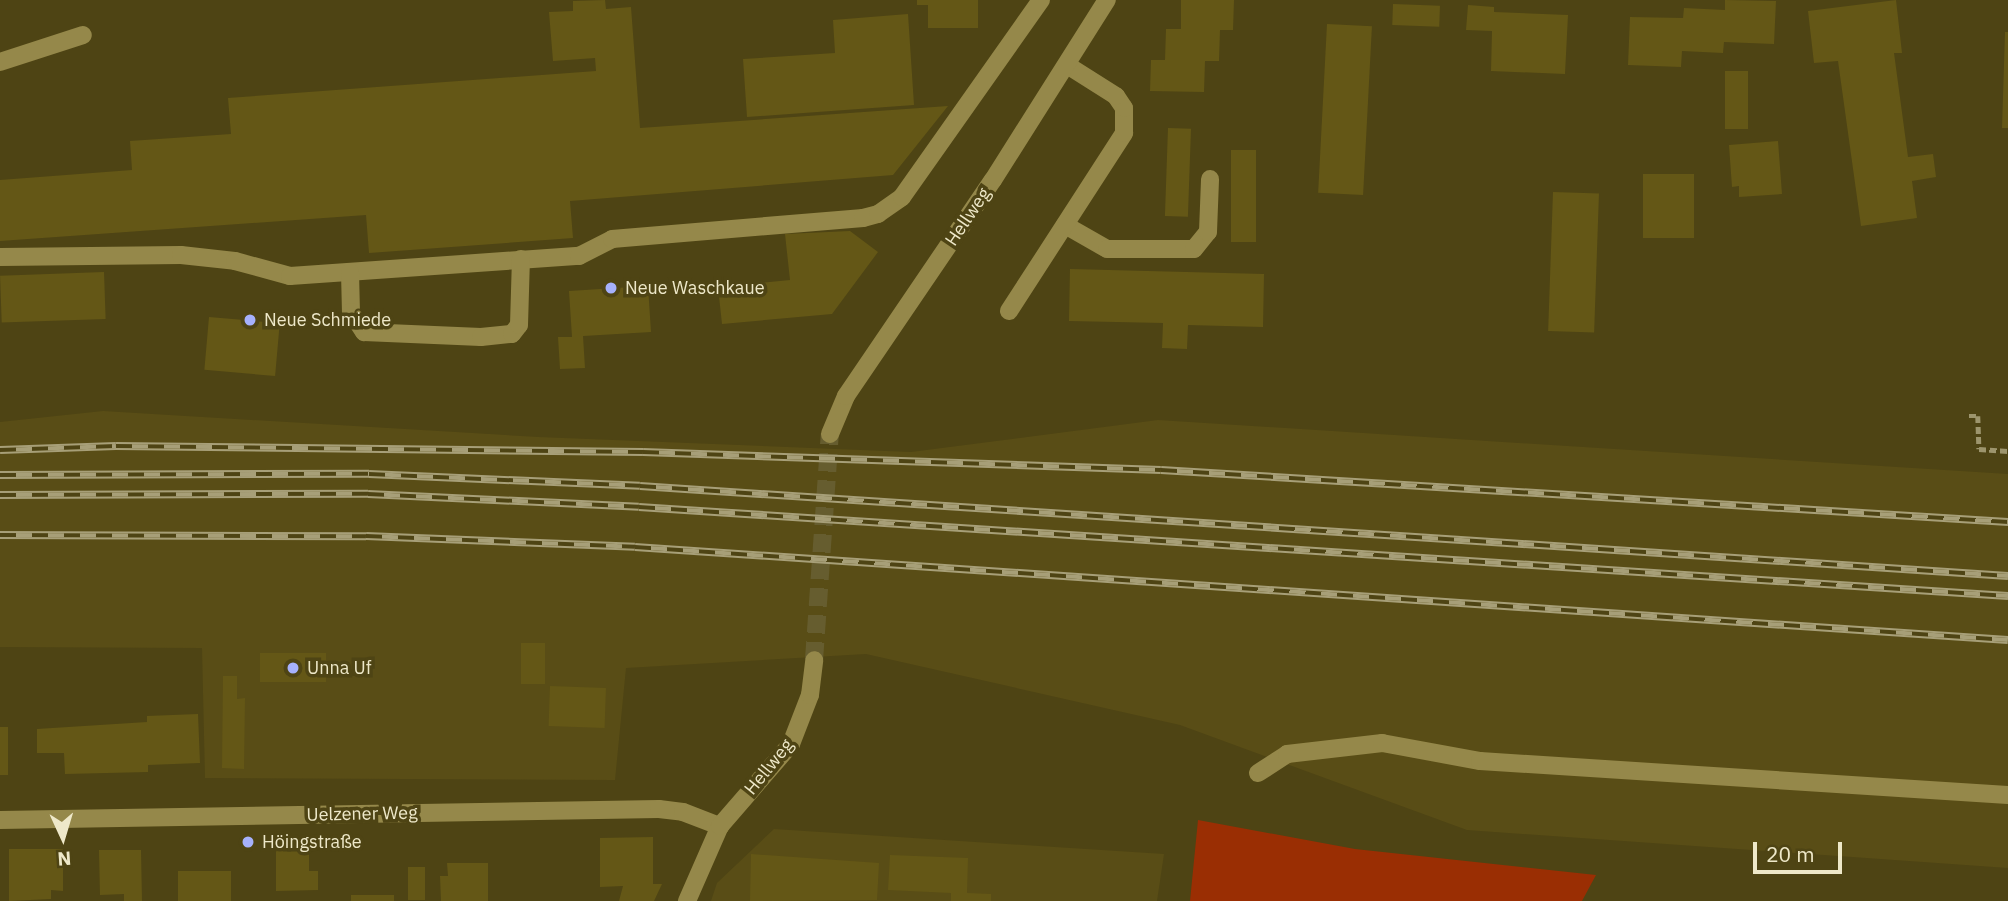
<!DOCTYPE html>
<meta charset="utf-8">
<style>
body{margin:0}
#map{position:relative;width:2008px;height:901px;overflow:hidden;background:#4e4414;font-family:"IBM Plex Sans",sans-serif}
div>[style]{position:absolute}
.built>*{inset:0;background:#594d16}
.green>*{inset:0;background:#9a2e03}
.building>*{inset:0;background:#645716;transform-origin:0 0}
.minor-tunnel>*{height:18px;margin-top:-9px;transform-origin:0;background:repeating-linear-gradient(90deg,#665d2f 0 18px,transparent 0 27px)}
.path>*{height:4.5px;margin-top:-2.25px;transform-origin:0;background:repeating-linear-gradient(90deg,#9d956d 0 7px,transparent 0 10.5px)}
.minor>*{height:18px;margin:-9px;padding:0 9px;transform-origin:9px;border-radius:9px;background:#95884a}
.rail>*{height:8px;margin-top:-4px;transform-origin:0;background:repeating-linear-gradient(90deg,#4e4414 0 16px,#a79f78 0 32px);box-sizing:border-box;border-block:2px solid #a79f78}
.dots>*{width:19px;height:19px;translate:-50% -50%;box-sizing:border-box;border:4px solid #4e4414;border-radius:50%}
span{translate:-50% -50%;white-space:nowrap;text-align:center;line-height:1.15;-webkit-text-stroke:7px #4e4414;paint-order:stroke}
.street-label{font-size:18px;color:#eee8c9}
.poi-label{font-size:18px;color:#eee8c9}
.left{translate:0 -50%;text-align:left}
.north{position:absolute;left:28px;top:803px;width:70px;height:70px;-webkit-text-stroke:5px #4e4414;paint-order:stroke;rotate:176deg;font-size:19px;font-weight:700;line-height:28px;text-align:center;color:#eee8c9}
.north::after{content:'';display:block;margin:auto;width:24px;height:32px;background:#eee8c9;clip-path:polygon(50% 0,100% 100%,50% 72%,0 100%)}
.scale{position:absolute;left:1753px;top:842px;width:89px;height:32px;box-sizing:border-box;border:4px solid #eee8c9;border-top:0;padding-left:9px;font-size:21px;line-height:24px;white-space:nowrap;color:#eee8c9;-webkit-text-stroke:5px #4e4414;paint-order:stroke}
</style>
<div id="map">
<div class="built">
<div style="clip-path:polygon(103px 411px,538px 437px,911px 452px,1158px 420px,2008px 474px,2008px 868px,1467px 830px,1180px 725px,866px 654px,626px 668px,615px 780px,205px 778px,202px 648px,0 647px,0 422px)"></div>
<div style="clip-path:polygon(774px 829px,1164px 854px,1157px 901px,711px 901px,717px 883px)"></div>
</div>
<div class="green">
<div style="clip-path:polygon(1198px 820px,1355px 849px,1596px 875px,1582px 901px,1190px 901px)"></div>
</div>
<div class="building">
<div style="clip-path:polygon(605px 0,606px 9px,631px 7px,640px 128px,948px 106px,893px 175px,570px 201px,573px 238px,369px 253px,366px 215px,0 241px,0 180px,132px 170px,130px 141px,231px 134px,228px 98px,596px 71px,595px 58px,553px 61px,549px 12px,573px 11px,573px 1px)"></div>
<div style="clip-path:polygon(917px 0,978px 0,978px 28px,928px 28px,928px 5px,917px 5px)"></div>
<div style="clip-path:polygon(1181px 0,1234px 0,1233px 30px,1220px 30px,1219px 61px,1205px 61px,1204px 92px,1150px 91px,1151px 60px,1165px 60px,1166px 29px,1181px 29px)"></div>
<div style="clip-path:polygon(1725px 0,1776px 1px,1774px 44px,1724px 42px,1723px 53px,1682px 51px,1681px 67px,1628px 65px,1630px 17px,1683px 18px,1684px 8px,1725px 10px)"></div>
<div style="clip-path:polygon(1896px 0,1902px 53px,1894px 53px,1908px 157px,1933px 154px,1936px 177px,1912px 181px,1917px 218px,1861px 226px,1838px 61px,1814px 63px,1808px 11px)"></div>
<div style="left:1393px;top:4px;width:47px;height:21px;rotate:2deg"></div>
<div style="clip-path:polygon(1468px 5px,1494px 7px,1494px 12px,1568px 15px,1565px 74px,1491px 71px,1492px 31px,1466px 30px)"></div>
<div style="clip-path:polygon(908px 14px,914px 105px,747px 117px,743px 59px,835px 53px,833px 20px)"></div>
<div style="left:1327px;top:24px;width:45px;height:169px;rotate:3deg"></div>
<div style="clip-path:polygon(2005px 32px,2008px 32px,2008px 128px,2002px 128px)"></div>
<div style="left:1725px;top:71px;width:23px;height:58px"></div>
<div style="left:1168px;top:128px;width:23px;height:88px;rotate:2deg"></div>
<div style="clip-path:polygon(1778px 141px,1782px 194px,1739px 197px,1739px 186px,1732px 187px,1729px 145px)"></div>
<div style="left:1231px;top:150px;width:25px;height:92px"></div>
<div style="left:1643px;top:174px;width:51px;height:64px"></div>
<div style="left:1553px;top:192px;width:46px;height:139px;rotate:2deg"></div>
<div style="clip-path:polygon(850px 231px,878px 252px,832px 314px,722px 324px,718px 287px,790px 280px,785px 234px)"></div>
<div style="clip-path:polygon(1070px 269px,1264px 274px,1263px 327px,1188px 325px,1187px 349px,1162px 348px,1163px 323px,1069px 321px)"></div>
<div style="left:104px;top:272px;width:47px;height:104px;rotate:88deg"></div>
<div style="clip-path:polygon(648px 286px,651px 332px,583px 336px,585px 368px,560px 369px,558px 337px,572px 337px,569px 291px)"></div>
<div style="left:209px;top:317px;width:71px;height:53px;rotate:5deg"></div>
<div style="left:521px;top:643px;width:24px;height:41px"></div>
<div style="left:326px;top:653px;width:29px;height:66px;rotate:90deg"></div>
<div style="clip-path:polygon(223px 676px,237px 676px,237px 699px,245px 698px,244px 769px,222px 768px)"></div>
<div style="left:550px;top:686px;width:56px;height:40px;rotate:2deg"></div>
<div style="clip-path:polygon(198px 714px,200px 763px,148px 765px,148px 772px,65px 774px,64px 753px,37px 753px,37px 729px,147px 722px,147px 716px)"></div>
<div style="left:0;top:727px;width:8px;height:48px"></div>
<div style="clip-path:polygon(653px 837px,653px 884px,662px 884px,654px 901px,619px 901px,623px 886px,600px 887px,600px 838px)"></div>
<div style="clip-path:polygon(9px 849px,63px 849px,63px 891px,51px 890px,51px 899px,9px 901px)"></div>
<div style="clip-path:polygon(99px 850px,141px 850px,142px 901px,124px 901px,124px 894px,100px 895px)"></div>
<div style="clip-path:polygon(276px 850px,309px 850px,309px 871px,318px 871px,318px 890px,276px 891px)"></div>
<div style="clip-path:polygon(751px 854px,879px 863px,877px 900px,750px 901px)"></div>
<div style="clip-path:polygon(890px 855px,968px 858px,967px 893px,991px 894px,991px 901px,951px 901px,951px 893px,888px 890px)"></div>
<div style="clip-path:polygon(447px 863px,488px 863px,488px 901px,441px 901px,440px 876px,448px 876px)"></div>
<div style="left:408px;top:867px;width:17px;height:33px"></div>
<div style="left:231px;top:871px;width:30px;height:53px;rotate:90deg"></div>
<div style="left:351px;top:895px;width:43px;height:6px"></div>
</div>
<div class="minor-tunnel">
<div style="left:814px;top:660px;width:227px;rotate:-86deg"></div>
</div>
<div class="path">
<div style="left:1969px;top:416px;width:9px"></div>
<div style="left:1978px;top:416px;width:33px;rotate:88deg"></div>
<div style="left:1979px;top:449px;width:29px;rotate:4deg"></div>
</div>
<div class="minor">
<div style="left:0;top:62px;width:87px;rotate:-18deg"></div>
<div style="left:1065px;top:225px;width:48px;rotate:29.7deg"></div>
<div style="left:1107px;top:249px;width:87px"></div>
<div style="left:1194px;top:249px;width:22px;rotate:-51deg"></div>
<div style="left:1208px;top:232px;width:53px;rotate:-87.8deg"></div>
<div style="left:0;top:257px;width:181px;rotate:-0.6deg"></div>
<div style="left:181px;top:255px;width:54px;rotate:6.3deg"></div>
<div style="left:235px;top:261px;width:57px;rotate:15.3deg"></div>
<div style="left:290px;top:276px;width:290px;rotate:-4deg"></div>
<div style="left:579px;top:256px;width:37px;rotate:-27deg"></div>
<div style="left:612px;top:239px;width:252px;rotate:-4.8deg"></div>
<div style="left:863px;top:218px;width:16px;rotate:-15deg"></div>
<div style="left:878px;top:214px;width:29px;rotate:-35deg"></div>
<div style="left:902px;top:197px;width:241px;rotate:-54.8deg"></div>
<div style="left:350px;top:272px;width:40px;rotate:88.6deg"></div>
<div style="left:351px;top:312px;width:24px;rotate:57deg"></div>
<div style="left:364px;top:332px;width:117px;rotate:2.4deg"></div>
<div style="left:481px;top:337px;width:31px;rotate:-6deg"></div>
<div style="left:512px;top:334px;width:11px;rotate:-52deg"></div>
<div style="left:519px;top:325px;width:66px;rotate:-88.3deg"></div>
<div style="left:1009px;top:311px;width:212px;rotate:-57.1deg"></div>
<div style="left:1124px;top:133px;width:25px;rotate:-90deg"></div>
<div style="left:1124px;top:108px;width:14px;rotate:-124deg"></div>
<div style="left:1116px;top:96px;width:58px;rotate:-147.7deg"></div>
<div style="left:830px;top:434px;width:41px;rotate:-67.2deg"></div>
<div style="left:846px;top:396px;width:261px;rotate:-55.8deg"></div>
<div style="left:993px;top:180px;width:213px;rotate:-57.7deg"></div>
<div style="left:1258px;top:773px;width:35px;rotate:-33deg"></div>
<div style="left:1287px;top:754px;width:96px;rotate:-6.6deg"></div>
<div style="left:1382px;top:743px;width:100px;rotate:10.4deg"></div>
<div style="left:1480px;top:761px;width:529px;rotate:3.68deg"></div>
<div style="left:0;top:820px;width:659px;rotate:-0.96deg"></div>
<div style="left:659px;top:809px;width:24px;rotate:7deg"></div>
<div style="left:683px;top:812px;width:40px;rotate:21deg"></div>
<div style="left:687px;top:901px;width:82px;rotate:-66.3deg"></div>
<div style="left:720px;top:826px;width:108px;rotate:-49.1deg"></div>
<div style="left:791px;top:744px;width:53px;rotate:-68.8deg"></div>
<div style="left:810px;top:695px;width:35px;rotate:-83deg"></div>
</div>
<div class="rail">
<div style="left:0;top:450px;width:116px;rotate:-2deg"></div>
<div style="left:116px;top:446px;width:527px;rotate:0.65deg"></div>
<div style="left:643px;top:452px;width:518px;rotate:1.99deg"></div>
<div style="left:1161px;top:470px;width:849px;rotate:3.51deg"></div>
<div style="left:0;top:475px;width:369px;rotate:-0.2deg"></div>
<div style="left:369px;top:474px;width:271px;rotate:2.5deg"></div>
<div style="left:640px;top:486px;width:1371px;rotate:3.76deg"></div>
<div style="left:0;top:495px;width:368px;rotate:-0.2deg"></div>
<div style="left:368px;top:494px;width:271px;rotate:2.7deg"></div>
<div style="left:639px;top:507px;width:1372px;rotate:3.72deg"></div>
<div style="left:0;top:535px;width:366px;rotate:0.2deg"></div>
<div style="left:366px;top:536px;width:269px;rotate:2.3deg"></div>
<div style="left:635px;top:547px;width:1376px;rotate:3.88deg"></div>
</div>
<div class="dots">
<div style="left:611px;top:288px;background:#a6b1fc"></div>
<div style="left:250px;top:320px;background:#a6b1fc"></div>
<div style="left:293px;top:668px;background:#a6b1fc"></div>
<div style="left:248px;top:842px;background:#a6b1fc"></div>
</div>
<div class="street-label">
<span style="left:968px;top:217px;rotate:-56deg">Hellweg</span>
<span style="left:769px;top:767px;rotate:-51deg">Hellweg</span>
<span style="left:362px;top:814px;rotate:-1deg">Uelzener Weg</span>
</div>
<div class="poi-label">
<span class="left" style="left:625px;top:288px">Neue Waschkaue</span>
<span class="left" style="left:264px;top:320px">Neue Schmiede</span>
<span class="left" style="left:307px;top:668px">Unna Uf</span>
<span class="left" style="left:262px;top:842px">Höingstraße</span>
</div>
<div class="north">N</div>
<div class="scale">20 m</div>
</div>
